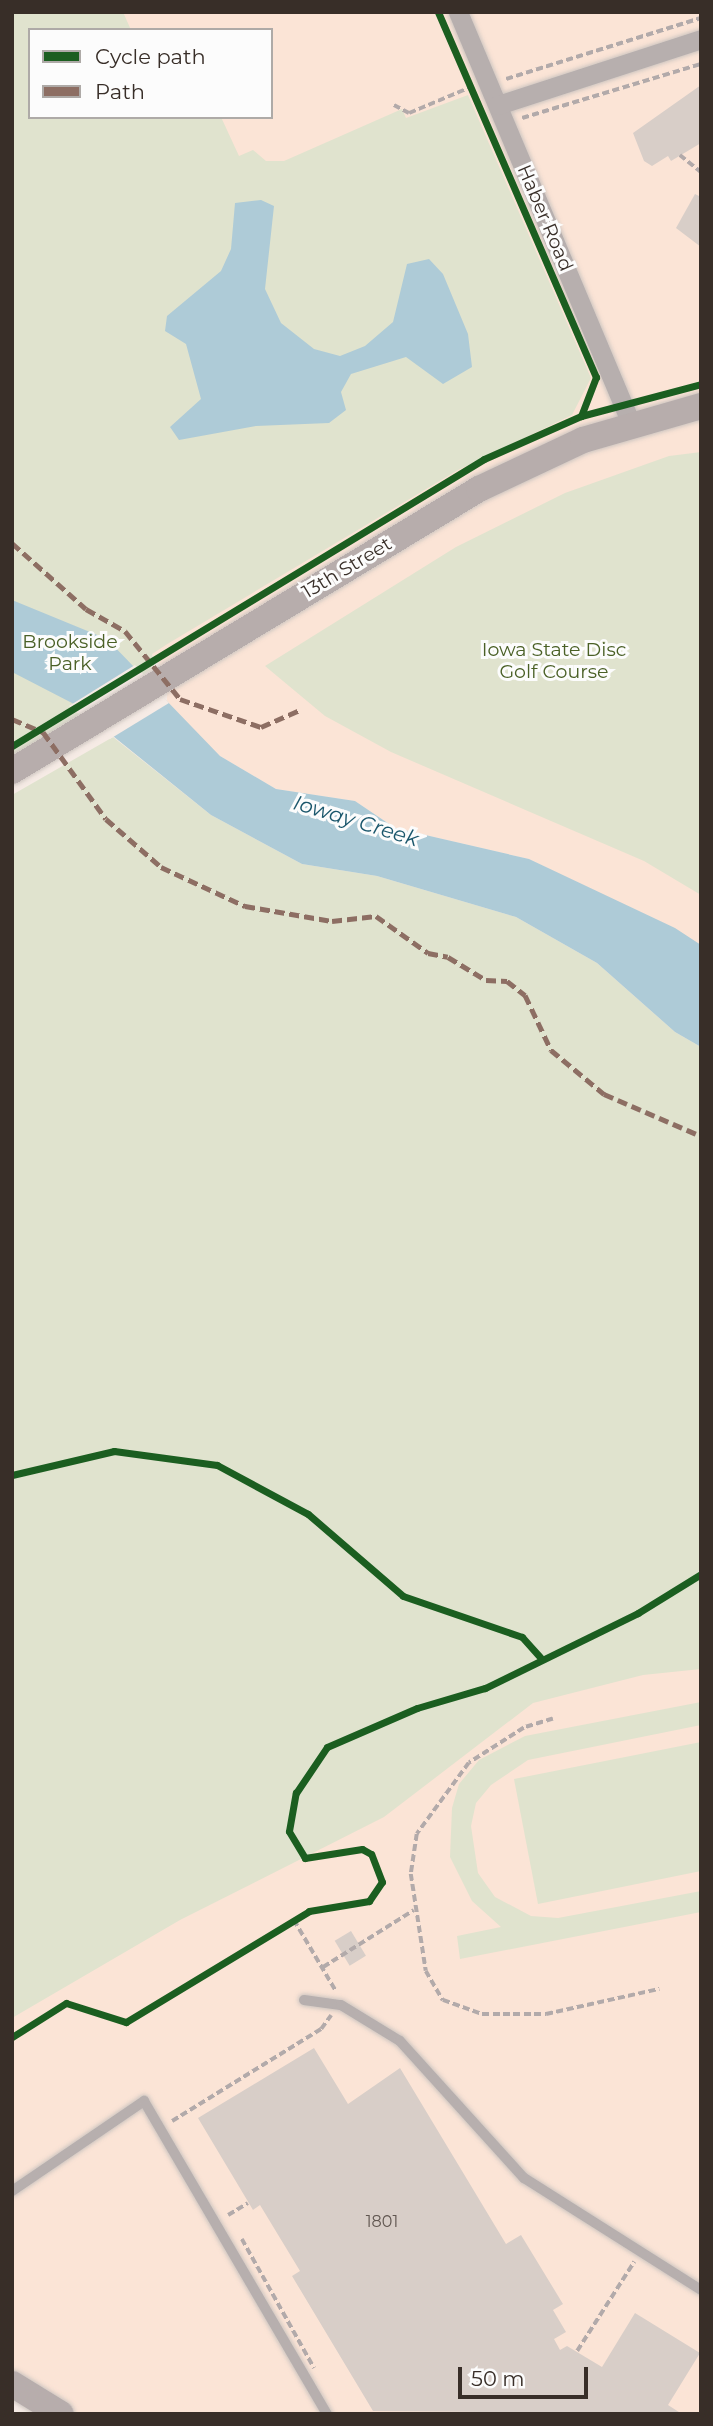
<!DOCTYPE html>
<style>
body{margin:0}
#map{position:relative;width:713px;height:2426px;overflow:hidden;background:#f6ebe5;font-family:Montserrat,sans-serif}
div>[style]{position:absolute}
.built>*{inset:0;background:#fbe4d6}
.green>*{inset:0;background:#e0e3ce}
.water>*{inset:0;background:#aecbd7}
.pier>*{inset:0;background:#f6ebe5}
.building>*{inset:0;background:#d8cec8;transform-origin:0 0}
.path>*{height:3.5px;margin-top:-1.75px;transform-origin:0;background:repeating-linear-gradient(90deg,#b2aaaa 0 7px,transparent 0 10.5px)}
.roads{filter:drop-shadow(0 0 2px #cec6c1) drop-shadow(0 0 2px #cec6c1)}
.lane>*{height:10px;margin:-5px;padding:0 5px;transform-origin:5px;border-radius:5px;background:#b7afae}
.street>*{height:19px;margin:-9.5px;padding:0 9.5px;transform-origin:9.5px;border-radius:9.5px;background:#b7afae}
.secondary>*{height:26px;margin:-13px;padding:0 13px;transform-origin:13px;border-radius:13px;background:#b7adac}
.quiet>*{height:5px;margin-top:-2.5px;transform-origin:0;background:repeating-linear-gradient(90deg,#8d6e63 0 10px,transparent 0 15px)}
.cycleway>*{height:7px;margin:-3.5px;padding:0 3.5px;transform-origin:3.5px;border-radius:3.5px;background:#1b5e20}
span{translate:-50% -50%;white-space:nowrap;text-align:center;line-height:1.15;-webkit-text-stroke:6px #fcfcfc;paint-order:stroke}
.number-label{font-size:16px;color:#605650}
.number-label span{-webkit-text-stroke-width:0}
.street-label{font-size:19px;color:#382e28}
.park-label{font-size:19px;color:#4a6026}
.water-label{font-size:21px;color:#1b576c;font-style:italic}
.frame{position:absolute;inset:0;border:14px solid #382e28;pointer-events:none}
.legend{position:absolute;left:28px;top:28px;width:245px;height:91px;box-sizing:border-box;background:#fcfcfc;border:2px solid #aeaaa7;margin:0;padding:9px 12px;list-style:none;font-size:21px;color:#382e28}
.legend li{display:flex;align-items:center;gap:14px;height:35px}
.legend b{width:35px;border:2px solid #aeaaa7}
.scale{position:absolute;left:458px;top:2367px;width:130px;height:32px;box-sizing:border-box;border:4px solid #382e28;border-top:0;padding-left:9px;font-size:21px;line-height:24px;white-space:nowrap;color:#382e28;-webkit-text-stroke:5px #fcfcfc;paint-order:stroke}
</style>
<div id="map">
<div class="built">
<div style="clip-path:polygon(evenodd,12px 12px,701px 12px,701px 945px,529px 859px,395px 828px,355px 801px,276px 789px,220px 756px,167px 705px,167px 676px,152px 654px,60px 559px,12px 12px,30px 30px,271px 30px,271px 117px,30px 117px,30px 30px)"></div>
<div style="clip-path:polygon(701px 1564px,701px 2414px,63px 2414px,12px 2383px,12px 2003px)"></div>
</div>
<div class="green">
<div style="clip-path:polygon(12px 12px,123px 12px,131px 30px,30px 30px,30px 117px,221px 117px,239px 156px,253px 150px,266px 161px,284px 161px,402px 109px,406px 118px,468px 95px,591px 378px,572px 415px,458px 470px,169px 643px,152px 654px,155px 667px,12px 757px)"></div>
<div style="clip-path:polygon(701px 452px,701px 895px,644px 861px,391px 752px,325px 716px,265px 666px,456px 547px,565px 493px,669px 456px)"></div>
<div style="clip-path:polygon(113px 737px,211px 815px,302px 864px,377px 876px,516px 917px,597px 963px,675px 1032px,701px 1047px,701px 1669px,643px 1675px,533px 1703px,384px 1817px,180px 1920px,12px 2018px,12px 795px)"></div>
<div style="clip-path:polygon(701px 1702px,701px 1725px,528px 1760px,491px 1785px,476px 1803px,471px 1826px,478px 1873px,495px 1897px,531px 1916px,558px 1918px,701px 1891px,701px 1912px,460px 1959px,457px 1936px,501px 1927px,472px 1901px,450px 1857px,452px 1808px,459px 1784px,479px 1760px,525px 1736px)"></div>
<div style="clip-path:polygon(701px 1742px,701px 1871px,538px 1904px,514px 1779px)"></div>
</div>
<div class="water">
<div style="clip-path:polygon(261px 200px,274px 206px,265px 289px,281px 323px,314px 349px,340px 356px,365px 346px,393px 322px,407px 264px,429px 259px,443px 274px,468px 334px,472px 367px,443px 384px,406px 357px,351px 374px,341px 392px,346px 410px,329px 423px,256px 426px,179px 440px,170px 427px,201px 399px,186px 344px,165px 331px,167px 316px,221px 271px,231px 249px,235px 203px)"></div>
<div style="clip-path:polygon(12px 600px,107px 639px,220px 756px,276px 789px,355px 801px,395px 828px,529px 859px,675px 928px,701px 945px,701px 1047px,675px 1032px,597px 963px,516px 917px,377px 876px,302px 864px,211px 815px,72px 703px,12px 672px)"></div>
</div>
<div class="pier">
<div style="clip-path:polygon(135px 665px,169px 703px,110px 739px,69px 706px)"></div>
</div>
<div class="building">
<div style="clip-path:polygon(701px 85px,701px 143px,671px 161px,668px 156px,652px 166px,644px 161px,633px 133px)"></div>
<div style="clip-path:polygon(695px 194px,701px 197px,701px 247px,676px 228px)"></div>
<div style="left:351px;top:1931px;width:29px;height:19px;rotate:59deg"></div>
<div style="clip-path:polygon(314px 2048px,348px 2104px,400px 2068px,506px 2244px,521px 2235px,563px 2304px,553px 2310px,566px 2332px,554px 2339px,560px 2350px,567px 2346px,602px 2367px,635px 2313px,700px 2353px,668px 2405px,682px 2414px,373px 2411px,292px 2276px,300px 2271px,260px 2205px,253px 2210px,198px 2118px)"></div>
</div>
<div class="path">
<div style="left:558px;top:12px;width:22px"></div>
<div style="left:506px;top:79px;width:204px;rotate:-17.4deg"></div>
<div style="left:394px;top:105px;width:17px;rotate:28deg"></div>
<div style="left:409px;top:113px;width:67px;rotate:-22.8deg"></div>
<div style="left:522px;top:118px;width:187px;rotate:-16.8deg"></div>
<div style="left:680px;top:155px;width:27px;rotate:39deg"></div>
<div style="left:553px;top:1719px;width:30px;rotate:163deg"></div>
<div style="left:524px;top:1728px;width:65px;rotate:147.5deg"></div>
<div style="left:469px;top:1763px;width:88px;rotate:126.2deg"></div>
<div style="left:417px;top:1834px;width:40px;rotate:98.5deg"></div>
<div style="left:411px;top:1874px;width:98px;rotate:81.2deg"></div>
<div style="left:426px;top:1971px;width:34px;rotate:60deg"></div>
<div style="left:443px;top:2000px;width:41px;rotate:19.7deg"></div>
<div style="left:482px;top:2014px;width:64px"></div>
<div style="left:546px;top:2014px;width:116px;rotate:-12.5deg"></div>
<div style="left:294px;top:1920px;width:82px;rotate:59.4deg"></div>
<div style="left:323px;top:1967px;width:107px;rotate:-32.1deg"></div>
<div style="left:172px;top:2121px;width:175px;rotate:-31.7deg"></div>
<div style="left:321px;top:2029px;width:17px;rotate:-54deg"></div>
<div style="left:228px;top:2215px;width:23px;rotate:-31deg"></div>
<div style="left:242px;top:2239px;width:148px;rotate:60.8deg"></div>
<div style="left:577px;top:2351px;width:106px;rotate:-57.4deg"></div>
</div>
<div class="roads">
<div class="lane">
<div style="left:304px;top:2000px;width:37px;rotate:8deg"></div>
<div style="left:341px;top:2005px;width:69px;rotate:31.4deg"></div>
<div style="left:400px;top:2041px;width:185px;rotate:47.9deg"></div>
<div style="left:524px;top:2178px;width:209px;rotate:32.3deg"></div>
<div style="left:12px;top:2191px;width:160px;rotate:-34.3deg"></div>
<div style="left:144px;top:2101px;width:363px;rotate:59.7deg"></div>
</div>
<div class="street">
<div style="left:458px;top:12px;width:446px;rotate:67.2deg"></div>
<div style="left:498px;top:105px;width:213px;rotate:-18deg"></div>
</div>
<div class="secondary">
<div style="left:12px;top:771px;width:546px;rotate:-31.13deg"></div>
<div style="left:479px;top:489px;width:115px;rotate:-25.2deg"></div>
<div style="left:583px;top:440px;width:123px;rotate:-16.1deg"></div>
<div style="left:12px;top:2384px;width:57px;rotate:31.5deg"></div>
</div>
</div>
<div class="quiet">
<div style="left:12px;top:543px;width:99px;rotate:41.7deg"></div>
<div style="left:86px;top:609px;width:45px;rotate:29.4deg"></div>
<div style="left:125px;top:631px;width:87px;rotate:51deg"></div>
<div style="left:180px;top:699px;width:86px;rotate:19.1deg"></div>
<div style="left:261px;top:727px;width:43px;rotate:-23.6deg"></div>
<div style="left:12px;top:719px;width:34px;rotate:23deg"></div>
<div style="left:43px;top:732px;width:107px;rotate:54.1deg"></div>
<div style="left:106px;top:819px;width:73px;rotate:41.1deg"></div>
<div style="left:161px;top:867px;width:93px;rotate:24.9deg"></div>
<div style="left:245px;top:906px;width:88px;rotate:9.8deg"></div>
<div style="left:332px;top:921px;width:44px;rotate:-6.5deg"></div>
<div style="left:376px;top:916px;width:64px;rotate:35.4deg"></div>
<div style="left:428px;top:953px;width:20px;rotate:11deg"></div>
<div style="left:448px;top:957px;width:44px;rotate:31.2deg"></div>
<div style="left:486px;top:980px;width:21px;rotate:3deg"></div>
<div style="left:507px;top:981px;width:23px;rotate:38deg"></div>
<div style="left:525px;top:995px;width:61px;rotate:64.7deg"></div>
<div style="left:551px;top:1050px;width:69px;rotate:39.7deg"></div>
<div style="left:604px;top:1094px;width:106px;rotate:23.4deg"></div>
</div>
<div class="cycleway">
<div style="left:438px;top:12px;width:398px;rotate:66.6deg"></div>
<div style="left:596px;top:377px;width:42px;rotate:111deg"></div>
<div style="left:12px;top:746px;width:552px;rotate:-31.3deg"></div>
<div style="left:484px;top:459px;width:106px;rotate:-23.9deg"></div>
<div style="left:581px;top:416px;width:124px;rotate:-14.9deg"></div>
<div style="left:12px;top:1475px;width:105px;rotate:-13.2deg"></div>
<div style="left:114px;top:1451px;width:104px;rotate:7.7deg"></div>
<div style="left:217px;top:1465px;width:103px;rotate:28.3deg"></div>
<div style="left:308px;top:1514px;width:125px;rotate:40.8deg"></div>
<div style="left:403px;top:1596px;width:126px;rotate:19deg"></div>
<div style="left:522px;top:1637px;width:27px;rotate:48deg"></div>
<div style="left:12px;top:2037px;width:64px;rotate:-32.2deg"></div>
<div style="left:66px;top:2003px;width:63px;rotate:17.6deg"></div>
<div style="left:126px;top:2022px;width:214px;rotate:-31.2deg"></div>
<div style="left:309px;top:1911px;width:61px;rotate:-9.5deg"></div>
<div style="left:369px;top:1901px;width:23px;rotate:-56deg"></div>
<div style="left:382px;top:1882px;width:30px;rotate:-111deg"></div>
<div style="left:371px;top:1854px;width:10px;rotate:-151deg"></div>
<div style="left:362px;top:1849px;width:58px;rotate:171deg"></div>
<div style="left:305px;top:1858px;width:31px;rotate:-121deg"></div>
<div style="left:289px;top:1831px;width:39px;rotate:-80deg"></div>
<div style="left:296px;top:1793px;width:55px;rotate:-56deg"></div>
<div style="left:327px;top:1747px;width:98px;rotate:-23.4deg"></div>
<div style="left:417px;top:1708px;width:71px;rotate:-16.4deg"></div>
<div style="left:485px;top:1688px;width:170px;rotate:-26.1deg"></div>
<div style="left:638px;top:1613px;width:74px;rotate:-31.8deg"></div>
</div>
<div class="number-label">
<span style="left:382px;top:2222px">1801</span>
</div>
<div class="street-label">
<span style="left:545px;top:218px;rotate:67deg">Haber Road</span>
<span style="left:347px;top:568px;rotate:-31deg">13th Street</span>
</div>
<div class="park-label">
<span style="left:70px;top:653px">Brookside<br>Park</span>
<span style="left:554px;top:661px">Iowa State Disc<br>Golf Course</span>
</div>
<div class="water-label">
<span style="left:356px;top:821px;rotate:17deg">Ioway Creek</span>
</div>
<div class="frame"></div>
<ul class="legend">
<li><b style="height:9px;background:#1b5e20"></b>Cycle path</li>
<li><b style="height:9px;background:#8d6e63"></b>Path</li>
</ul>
<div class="scale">50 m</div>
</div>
